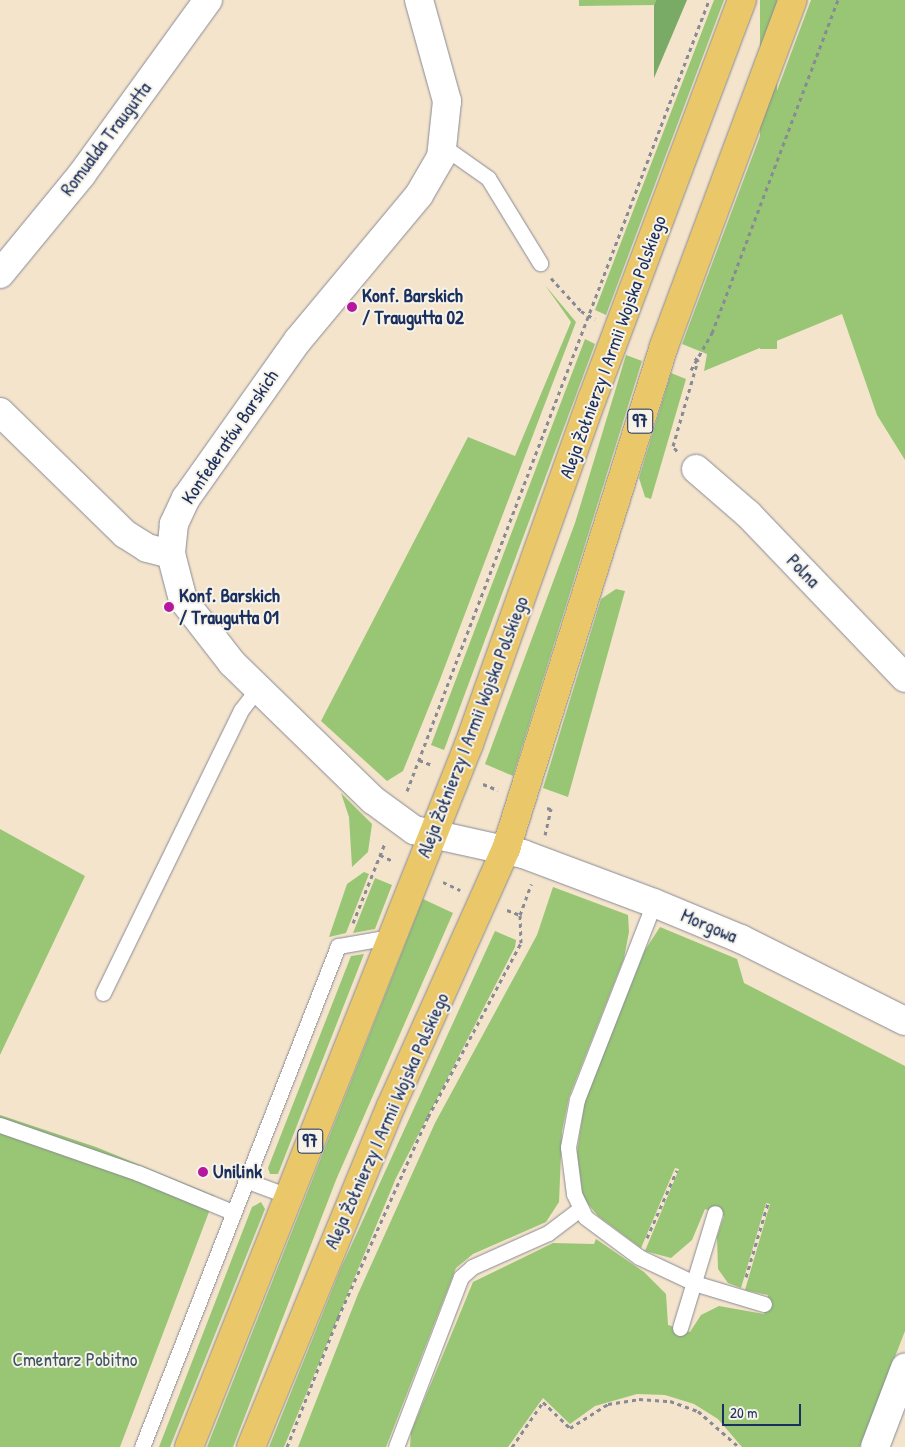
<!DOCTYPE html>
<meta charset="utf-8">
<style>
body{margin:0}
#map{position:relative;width:905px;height:1447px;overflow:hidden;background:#f4e4cc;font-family:"Patrick Hand",sans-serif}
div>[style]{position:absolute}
.green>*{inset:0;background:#98c674;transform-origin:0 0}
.forest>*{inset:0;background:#7aab66}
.path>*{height:3px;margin-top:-1.5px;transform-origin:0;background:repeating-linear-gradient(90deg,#888a95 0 4px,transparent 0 8px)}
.roads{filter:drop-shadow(0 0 1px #888a95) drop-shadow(0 0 1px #888a95)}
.lane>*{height:15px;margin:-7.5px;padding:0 7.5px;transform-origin:7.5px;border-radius:7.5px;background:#fff}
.street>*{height:28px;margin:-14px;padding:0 14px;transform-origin:14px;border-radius:14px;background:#fff}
.primary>*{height:28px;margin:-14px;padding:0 14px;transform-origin:14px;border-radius:14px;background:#eac769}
.dots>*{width:14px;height:14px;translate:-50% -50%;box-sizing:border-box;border:2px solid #f7f3e8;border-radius:50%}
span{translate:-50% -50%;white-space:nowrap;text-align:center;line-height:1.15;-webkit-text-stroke:4px #f7f3e8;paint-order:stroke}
.shield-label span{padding:1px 4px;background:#f7f3e8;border:1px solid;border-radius:4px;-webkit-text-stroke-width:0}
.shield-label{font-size:18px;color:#1b2f5e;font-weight:700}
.street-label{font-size:19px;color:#1b2f5e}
.poi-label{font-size:19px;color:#1b2f5e;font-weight:700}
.left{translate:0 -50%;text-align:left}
.park-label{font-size:19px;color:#3a5564}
.scale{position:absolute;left:722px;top:1404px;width:79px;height:22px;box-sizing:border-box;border:2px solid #1b2f5e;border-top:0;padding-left:6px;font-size:15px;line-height:18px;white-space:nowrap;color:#1b2f5e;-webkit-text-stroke:4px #f7f3e8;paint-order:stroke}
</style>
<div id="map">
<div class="green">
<div style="clip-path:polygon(579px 0,656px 0,654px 5px,579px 6px)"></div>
<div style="clip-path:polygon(714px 0,724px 0,606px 315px,595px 310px)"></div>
<div style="left:760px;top:0;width:17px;height:349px"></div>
<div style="clip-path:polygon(811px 0,905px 0,905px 460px,877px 415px,842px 314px,704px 371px,707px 354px,682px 344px)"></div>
<div style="clip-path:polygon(545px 285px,576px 322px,439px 682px,403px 771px,387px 781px,321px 721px,468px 437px,515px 456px,571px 322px)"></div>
<div style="clip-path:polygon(585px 339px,595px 344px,444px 750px,431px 745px)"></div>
<div style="clip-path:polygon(626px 355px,642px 361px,513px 776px,485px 764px,575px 523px)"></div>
<div style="clip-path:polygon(671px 373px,686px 379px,651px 499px,645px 497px,639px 478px)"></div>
<div style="clip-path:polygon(616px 589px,625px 591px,568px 797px,543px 788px,601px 599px)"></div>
<div style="clip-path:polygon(341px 793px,372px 824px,368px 852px,352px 867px,349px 817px)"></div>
<div style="clip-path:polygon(0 829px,85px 876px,0 1055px)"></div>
<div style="clip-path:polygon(364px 872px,369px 874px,346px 933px,329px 937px,347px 884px)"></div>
<div style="clip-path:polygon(375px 878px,392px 885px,375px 929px,353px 933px)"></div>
<div style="clip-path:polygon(553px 887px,628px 915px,629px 932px,624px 958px,569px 1097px,562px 1131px,559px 1202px,546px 1222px,473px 1254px,456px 1268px,386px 1447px,298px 1447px,358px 1294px,435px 1123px,537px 935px)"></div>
<div style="clip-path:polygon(423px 899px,453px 913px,336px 1180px,233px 1447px,207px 1447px)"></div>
<div style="clip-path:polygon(660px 927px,737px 959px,744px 983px,905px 1066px,905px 1331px,860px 1447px,742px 1447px,718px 1419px,694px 1404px,665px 1395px,637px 1394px,595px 1406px,570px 1424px,543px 1398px,508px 1447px,410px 1447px,411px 1432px,473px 1282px,553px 1243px,594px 1244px,596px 1239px,644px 1272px,666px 1294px,668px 1325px,690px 1332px,701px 1315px,719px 1306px,764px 1314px,768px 1295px,745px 1290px,770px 1204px,766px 1203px,741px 1288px,728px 1283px,718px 1269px,717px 1237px,724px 1216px,705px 1209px,692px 1240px,671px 1258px,645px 1251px,679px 1169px,675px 1168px,641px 1248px,598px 1216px,583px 1198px,577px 1152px,585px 1100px,645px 950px)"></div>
<div style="clip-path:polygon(495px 931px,516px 940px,515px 947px,396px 1178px,284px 1447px,269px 1447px,341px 1268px)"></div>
<div style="clip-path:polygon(364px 954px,278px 1174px,270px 1174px,268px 1168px,351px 956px)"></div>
<div style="clip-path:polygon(0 1115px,96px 1147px,215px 1196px,120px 1447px,0 1447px)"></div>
<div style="clip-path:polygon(261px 1202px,265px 1209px,170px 1447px,159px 1447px,252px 1207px)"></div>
</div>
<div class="forest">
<div style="clip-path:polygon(656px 0,687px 0,654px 78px,654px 5px)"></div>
</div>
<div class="path">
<div style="left:551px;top:278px;width:45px;rotate:47.7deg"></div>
<div style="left:581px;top:311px;width:16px;rotate:30deg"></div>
<div style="left:691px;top:370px;width:43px;rotate:-60.4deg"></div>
<div style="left:712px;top:333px;width:356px;rotate:-69.3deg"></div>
<div style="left:677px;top:451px;width:6px;rotate:-129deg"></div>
<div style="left:673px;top:446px;width:90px;rotate:-73.8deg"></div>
<div style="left:698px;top:360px;width:4px;rotate:-153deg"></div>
<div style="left:419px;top:760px;width:14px;rotate:21deg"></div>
<div style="left:483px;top:784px;width:16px;rotate:22deg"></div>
<div style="left:407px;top:791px;width:847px;rotate:-69.1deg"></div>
<div style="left:545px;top:835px;width:27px;rotate:-77deg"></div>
<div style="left:551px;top:809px;width:5px;rotate:-169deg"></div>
<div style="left:380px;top:855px;width:14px;rotate:25deg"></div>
<div style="left:443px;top:882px;width:19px;rotate:25deg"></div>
<div style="left:507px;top:910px;width:14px;rotate:21deg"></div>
<div style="left:353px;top:923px;width:86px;rotate:-68.2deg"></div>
<div style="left:647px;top:1238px;width:74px;rotate:-66.2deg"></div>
<div style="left:746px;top:1277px;width:77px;rotate:-73.4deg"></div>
<div style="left:287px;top:1447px;width:139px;rotate:-68.4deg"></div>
<div style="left:338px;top:1318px;width:220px;rotate:-65.9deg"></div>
<div style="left:428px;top:1117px;width:197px;rotate:-61.9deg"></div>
<div style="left:521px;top:943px;width:28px;rotate:-92deg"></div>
<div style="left:520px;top:915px;width:33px;rotate:-70deg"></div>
<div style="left:512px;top:1447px;width:55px;rotate:-55.4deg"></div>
<div style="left:543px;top:1402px;width:37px;rotate:44deg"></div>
<div style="left:570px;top:1428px;width:45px;rotate:-32.3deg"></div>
<div style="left:608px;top:1404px;width:31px;rotate:-9deg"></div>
<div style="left:639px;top:1399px;width:31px;rotate:4deg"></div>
<div style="left:670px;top:1401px;width:30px;rotate:20deg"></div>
<div style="left:698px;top:1411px;width:55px;rotate:41.3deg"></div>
</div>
<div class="roads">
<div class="lane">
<div style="left:444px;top:147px;width:54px;rotate:35.2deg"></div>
<div style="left:488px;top:178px;width:100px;rotate:58.5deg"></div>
<div style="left:654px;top:903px;width:211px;rotate:111.4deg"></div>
<div style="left:577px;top:1099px;width:49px;rotate:100.6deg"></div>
<div style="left:568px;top:1147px;width:47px;rotate:82.7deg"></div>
<div style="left:574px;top:1194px;width:25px;rotate:64deg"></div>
<div style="left:585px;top:1217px;width:67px;rotate:36.5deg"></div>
<div style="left:639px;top:1257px;width:61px;rotate:25.3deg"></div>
<div style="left:694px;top:1283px;width:73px;rotate:16.7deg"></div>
<div style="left:103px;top:993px;width:315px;rotate:-64deg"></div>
<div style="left:241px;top:710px;width:28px;rotate:-52deg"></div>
<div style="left:0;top:1125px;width:146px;rotate:19.2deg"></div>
<div style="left:138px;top:1173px;width:102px;rotate:22.5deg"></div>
<div style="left:245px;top:1180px;width:46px;rotate:20.4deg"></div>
<div style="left:680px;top:1328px;width:120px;rotate:-73.1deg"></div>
<div style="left:142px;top:1447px;width:538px;rotate:-68.63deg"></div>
<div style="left:338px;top:946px;width:53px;rotate:-9.8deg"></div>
<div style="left:396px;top:1447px;width:182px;rotate:-69.1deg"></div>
<div style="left:461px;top:1277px;width:15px;rotate:-42deg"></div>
<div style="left:472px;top:1267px;width:83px;rotate:-24.1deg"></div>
<div style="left:548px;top:1233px;width:41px;rotate:-37.1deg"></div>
</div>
<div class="street">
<div style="left:419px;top:0;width:105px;rotate:74.5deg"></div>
<div style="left:447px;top:101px;width:56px;rotate:96.1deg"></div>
<div style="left:441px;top:157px;width:44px;rotate:120.1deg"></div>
<div style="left:419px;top:195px;width:189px;rotate:129.8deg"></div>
<div style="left:298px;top:340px;width:194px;rotate:125.3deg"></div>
<div style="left:186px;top:498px;width:29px;rotate:115deg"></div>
<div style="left:174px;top:524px;width:30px;rotate:96deg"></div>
<div style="left:171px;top:554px;width:48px;rotate:75.4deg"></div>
<div style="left:183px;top:600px;width:80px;rotate:52.1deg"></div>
<div style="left:232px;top:663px;width:197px;rotate:44.2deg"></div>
<div style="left:373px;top:800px;width:51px;rotate:36.2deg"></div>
<div style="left:414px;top:830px;width:112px;rotate:12.4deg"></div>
<div style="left:523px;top:854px;width:140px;rotate:20.5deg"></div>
<div style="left:654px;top:903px;width:94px;rotate:22.5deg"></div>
<div style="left:741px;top:939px;width:183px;rotate:26.6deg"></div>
<div style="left:0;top:274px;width:129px;rotate:-50.6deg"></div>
<div style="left:82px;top:174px;width:215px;rotate:-54.1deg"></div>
<div style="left:0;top:412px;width:175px;rotate:44.3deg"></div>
<div style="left:125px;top:534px;width:26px;rotate:32deg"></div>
<div style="left:147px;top:548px;width:25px;rotate:14deg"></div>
<div style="left:696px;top:469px;width:69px;rotate:40.9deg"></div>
<div style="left:748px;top:514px;width:227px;rotate:46.2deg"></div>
<div style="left:875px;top:1447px;width:85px;rotate:-69.2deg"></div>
</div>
<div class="primary">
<div style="left:189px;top:1447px;width:757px;rotate:-68.28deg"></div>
<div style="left:469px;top:744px;width:366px;rotate:-70.4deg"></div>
<div style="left:592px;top:399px;width:426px;rotate:-69.4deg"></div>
<div style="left:251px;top:1447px;width:369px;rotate:-67.7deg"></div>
<div style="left:391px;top:1106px;width:282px;rotate:-65.9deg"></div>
<div style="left:506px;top:849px;width:527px;rotate:-72.56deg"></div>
<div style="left:664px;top:346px;width:369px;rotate:-69.6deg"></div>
</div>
</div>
<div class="dots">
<div style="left:352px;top:307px;background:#b5179e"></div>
<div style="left:169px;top:607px;background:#b5179e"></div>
<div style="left:203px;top:1172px;background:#b5179e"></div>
</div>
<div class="shield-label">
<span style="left:640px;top:421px">97</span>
<span style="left:310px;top:1141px">97</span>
</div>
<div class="street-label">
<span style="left:106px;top:139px;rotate:-53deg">Romualda Traugutta</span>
<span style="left:613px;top:347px;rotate:-70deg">Aleja Żołnierzy I Armii Wojska Polskiego</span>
<span style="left:230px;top:437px;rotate:-56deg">Konfederatów Barskich</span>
<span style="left:803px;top:571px;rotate:46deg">Polna</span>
<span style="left:473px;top:727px;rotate:-69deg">Aleja Żołnierzy I Armii Wojska Polskiego</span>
<span style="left:709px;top:926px;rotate:23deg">Morgowa</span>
<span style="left:387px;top:1121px;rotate:-66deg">Aleja Żołnierzy I Armii Wojska Polskiego</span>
</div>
<div class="poi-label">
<span class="left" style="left:362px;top:307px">Konf. Barskich<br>/ Traugutta 02</span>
<span class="left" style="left:179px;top:607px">Konf. Barskich<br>/ Traugutta 01</span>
<span class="left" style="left:213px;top:1172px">Unilink</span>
</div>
<div class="park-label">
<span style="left:75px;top:1360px">Cmentarz Pobitno</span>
</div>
<div class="scale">20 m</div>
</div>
